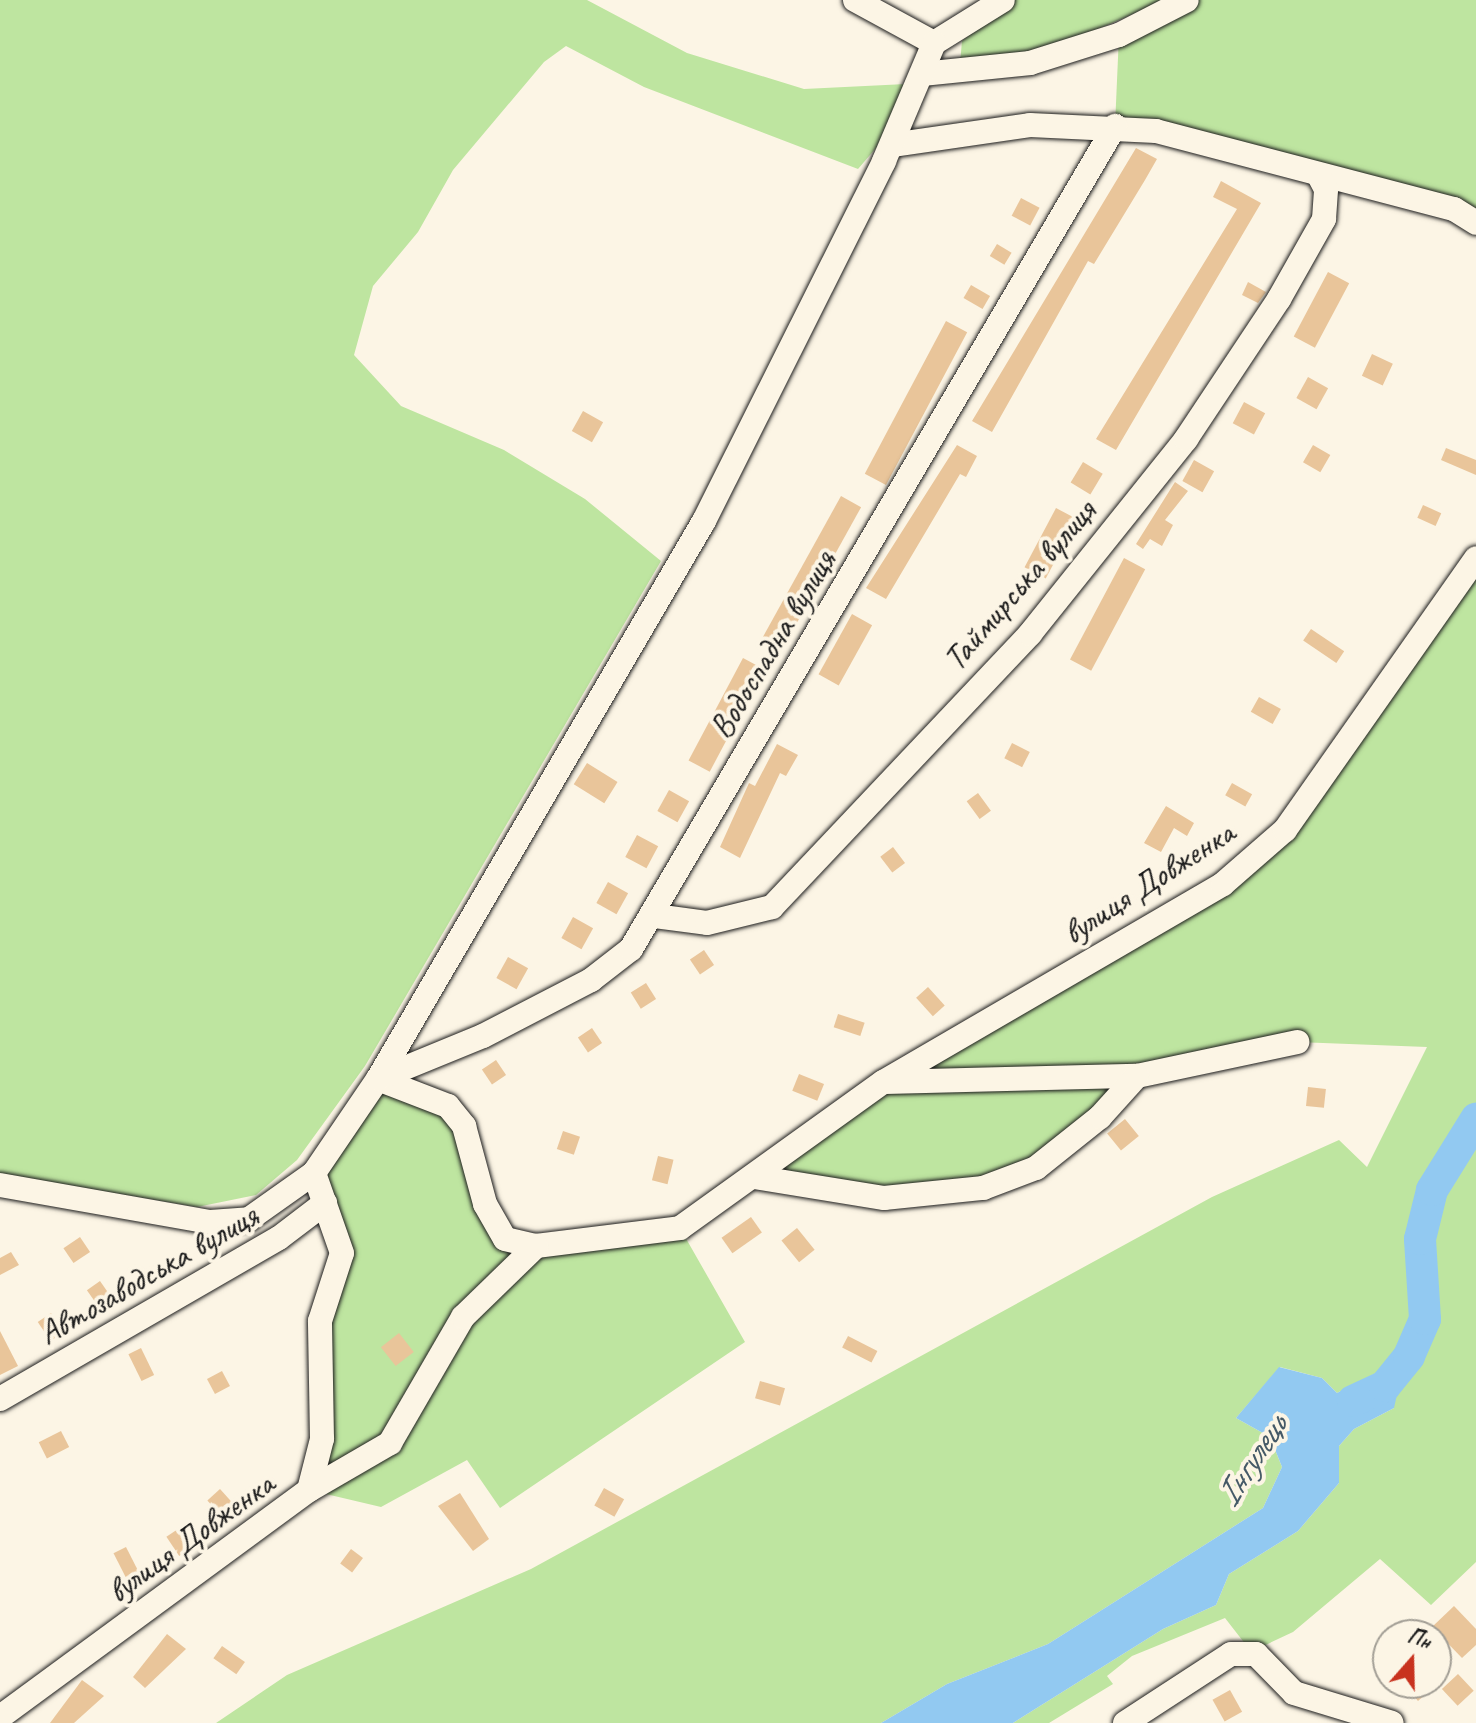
<!DOCTYPE html>
<meta charset="utf-8">
<style>
body{margin:0}
#map{position:relative;width:1476px;height:1723px;overflow:hidden;background:#fcf5e5;font-family:Caveat,sans-serif}
div>[style]{position:absolute}
.green>*{inset:0;background:#bee5a0}
.water>*{inset:0;background:#92c9f1}
.river>*{height:32px;margin:-16px;padding:0 16px;transform-origin:16px;border-radius:16px;background:#92c9f1}
.building>*{inset:0;background:#e9c59a;transform-origin:0 0}
.roads{filter:drop-shadow(0 0 2px #1c1c1c) drop-shadow(0 0 2px #1c1c1c)}
.minor>*{height:24px;margin:-12px;padding:0 12px;transform-origin:12px;border-radius:12px;background:#fcf5e5}
span{translate:-50% -50%;white-space:nowrap;text-align:center;line-height:1.15;-webkit-text-stroke:8px #fcf5e5;paint-order:stroke}
.street-label{font-size:34px;color:#1c1c1c}
.water-label{font-size:36px;color:#455967;font-style:italic}
.north{position:absolute;left:1372px;top:1619px;width:80px;height:80px;box-sizing:border-box;background:#fcf5e5;border:2px solid #a29e95;border-radius:50%;rotate:20deg;font-size:22px;font-weight:700;line-height:32px;text-align:center;color:#1c1c1c}
.north::after{content:'';display:block;margin:auto;width:28px;height:36px;background:#c8321e;clip-path:polygon(50% 0,100% 100%,50% 72%,0 100%)}
</style>
<div id="map">
<div class="green">
<div style="clip-path:polygon(0 0,587px 0,687px 53px,804px 89px,906px 84px,882px 141px,858px 169px,644px 87px,566px 46px,544px 62px,453px 170px,418px 232px,373px 286px,354px 355px,401px 406px,504px 450px,585px 499px,661px 561px,365px 1066px,297px 1160px,256px 1195px,197px 1207px,0 1174px)"></div>
<div style="clip-path:polygon(1010px 0,1166px 0,1030px 58px,960px 64px,962px 41px)"></div>
<div style="clip-path:polygon(1187px 0,1476px 0,1476px 223px,1115px 126px,1119px 35px)"></div>
<div style="clip-path:polygon(1476px 558px,1476px 1562px,1431px 1605px,1380px 1559px,1293px 1632px,1259px 1648px,1246px 1645px,1225px 1618px,1132px 1656px,1107px 1676px,1113px 1684px,1049px 1723px,1013px 1723px,1163px 1629px,1216px 1605px,1229px 1574px,1298px 1531px,1339px 1483px,1339px 1446px,1354px 1429px,1394px 1408px,1382px 1370px,1337px 1393px,1322px 1378px,1280px 1367px,1236px 1418px,1270px 1437px,1282px 1467px,1263px 1508px,1048px 1644px,947px 1684px,881px 1723px,216px 1723px,287px 1675px,531px 1569px,1212px 1197px,1339px 1140px,1367px 1167px,1427px 1047px,1297px 1042px,1137px 1076px,1036px 1168px,884px 1198px,754px 1177px,883px 1082px,1223px 884px,1285px 830px)"></div>
<div style="clip-path:polygon(378px 1079px,448px 1106px,505px 1239px,680px 1228px,745px 1342px,500px 1508px,467px 1460px,381px 1507px,309px 1490px,320px 1321px,342px 1253px,314px 1173px)"></div>
</div>
<div class="water">
<div style="clip-path:polygon(1279px 1367px,1322px 1378px,1337px 1393px,1382px 1370px,1398px 1390px,1394px 1408px,1354px 1429px,1339px 1446px,1339px 1483px,1298px 1531px,1229px 1574px,1216px 1605px,1163px 1629px,1013px 1723px,881px 1723px,947px 1684px,1048px 1644px,1263px 1508px,1282px 1467px,1270px 1437px,1236px 1418px)"></div>
</div>
<div class="river">
<div style="left:1353px;top:1401px;width:35px;rotate:-25deg"></div>
<div style="left:1385px;top:1386px;width:38px;rotate:-51deg"></div>
<div style="left:1409px;top:1356px;width:40px;rotate:-66.6deg"></div>
<div style="left:1425px;top:1319px;width:80px;rotate:-93.6deg"></div>
<div style="left:1420px;top:1239px;width:50px;rotate:-76.2deg"></div>
<div style="left:1432px;top:1190px;width:84px;rotate:-58.2deg"></div>
</div>
<div class="building">
<div style="clip-path:polygon(1136px 148px,1157px 159px,1145px 180px,1094px 264px,1088px 261px,992px 432px,972px 421px)"></div>
<div style="clip-path:polygon(1221px 181px,1261px 203px,1116px 450px,1096px 439px,1237px 209px,1213px 197px)"></div>
<div style="left:1021px;top:198px;width:21px;height:20px;rotate:28deg"></div>
<div style="left:997px;top:244px;width:17px;height:14px;rotate:31deg"></div>
<div style="left:1328px;top:272px;width:24px;height:73px;rotate:28deg"></div>
<div style="clip-path:polygon(1248px 282px,1266px 292px,1258px 303px,1242px 295px)"></div>
<div style="left:971px;top:285px;width:22px;height:15px;rotate:30deg"></div>
<div style="left:946px;top:321px;width:24px;height:173px;rotate:28deg"></div>
<div style="left:1372px;top:354px;width:23px;height:24px;rotate:25deg"></div>
<div style="left:1308px;top:377px;width:23px;height:24px;rotate:29deg"></div>
<div style="left:1244px;top:402px;width:24px;height:24px;rotate:28deg"></div>
<div style="left:583px;top:411px;width:23px;height:23px;rotate:29deg"></div>
<div style="clip-path:polygon(957px 445px,977px 456px,966px 477px,960px 474px,886px 599px,866px 588px)"></div>
<div style="left:1313px;top:445px;width:20px;height:20px;rotate:30deg"></div>
<div style="clip-path:polygon(1446px 448px,1476px 460px,1476px 475px,1441px 460px)"></div>
<div style="left:1194px;top:460px;width:23px;height:24px;rotate:29deg"></div>
<div style="left:1083px;top:462px;width:23px;height:24px;rotate:31deg"></div>
<div style="clip-path:polygon(1175px 482px,1188px 491px,1165px 520px,1173px 525px,1162px 546px,1150px 539px,1143px 549px,1136px 544px)"></div>
<div style="left:841px;top:496px;width:23px;height:162px;rotate:29deg"></div>
<div style="left:1423px;top:505px;width:20px;height:14px;rotate:24deg"></div>
<div style="left:1056px;top:508px;width:24px;height:67px;rotate:28deg"></div>
<div style="left:1124px;top:558px;width:24px;height:115px;rotate:28deg"></div>
<div style="left:852px;top:614px;width:23px;height:69px;rotate:29deg"></div>
<div style="left:1311px;top:629px;width:40px;height:14px;rotate:34deg"></div>
<div style="left:743px;top:658px;width:24px;height:116px;rotate:28deg"></div>
<div style="left:1259px;top:697px;width:25px;height:17px;rotate:29deg"></div>
<div style="left:1012px;top:743px;width:20px;height:17px;rotate:27deg"></div>
<div style="clip-path:polygon(777px 744px,798px 755px,786px 776px,780px 773px,740px 858px,720px 847px,749px 783px,755px 786px)"></div>
<div style="left:587px;top:763px;width:36px;height:25px;rotate:32deg"></div>
<div style="left:1232px;top:783px;width:23px;height:14px;rotate:29deg"></div>
<div style="left:669px;top:790px;width:23px;height:24px;rotate:29deg"></div>
<div style="left:978px;top:793px;width:22px;height:14px;rotate:54deg"></div>
<div style="clip-path:polygon(1166px 806px,1194px 823px,1187px 836px,1174px 828px,1161px 852px,1144px 843px)"></div>
<div style="left:637px;top:835px;width:24px;height:25px;rotate:28deg"></div>
<div style="left:893px;top:847px;width:20px;height:16px;rotate:53deg"></div>
<div style="left:608px;top:882px;width:23px;height:24px;rotate:29deg"></div>
<div style="left:573px;top:917px;width:23px;height:24px;rotate:29deg"></div>
<div style="left:704px;top:950px;width:18px;height:17px;rotate:56deg"></div>
<div style="left:508px;top:957px;width:23px;height:24px;rotate:29deg"></div>
<div style="left:646px;top:983px;width:19px;height:18px;rotate:58deg"></div>
<div style="left:928px;top:987px;width:25px;height:16px;rotate:48deg"></div>
<div style="left:838px;top:1014px;width:28px;height:14px;rotate:18deg"></div>
<div style="left:592px;top:1028px;width:18px;height:17px;rotate:56deg"></div>
<div style="left:496px;top:1060px;width:18px;height:17px;rotate:56deg"></div>
<div style="left:799px;top:1074px;width:27px;height:18px;rotate:22deg"></div>
<div style="left:1308px;top:1087px;width:18px;height:19px;rotate:6deg"></div>
<div style="left:1125px;top:1119px;width:22px;height:23px;rotate:51deg"></div>
<div style="left:563px;top:1131px;width:18px;height:19px;rotate:19deg"></div>
<div style="left:658px;top:1156px;width:16px;height:25px;rotate:14deg"></div>
<div style="left:751px;top:1217px;width:19px;height:36px;rotate:55deg"></div>
<div style="left:797px;top:1228px;width:28px;height:20px;rotate:51deg"></div>
<div style="left:80px;top:1237px;width:18px;height:20px;rotate:56deg"></div>
<div style="clip-path:polygon(11px 1252px,19px 1265px,0 1275px,0 1258px)"></div>
<div style="left:100px;top:1281px;width:24px;height:16px;rotate:55deg"></div>
<div style="left:51px;top:1313px;width:23px;height:16px;rotate:56deg"></div>
<div style="clip-path:polygon(0 1331px,18px 1366px,0 1375px)"></div>
<div style="left:399px;top:1333px;width:24px;height:23px;rotate:52deg"></div>
<div style="left:848px;top:1336px;width:33px;height:13px;rotate:27deg"></div>
<div style="left:141px;top:1348px;width:30px;height:14px;rotate:64deg"></div>
<div style="left:222px;top:1371px;width:17px;height:17px;rotate:62deg"></div>
<div style="left:760px;top:1381px;width:26px;height:18px;rotate:16deg"></div>
<div style="left:61px;top:1431px;width:18px;height:25px;rotate:63deg"></div>
<div style="left:604px;top:1488px;width:23px;height:20px;rotate:29deg"></div>
<div style="left:220px;top:1489px;width:31px;height:17px;rotate:48deg"></div>
<div style="clip-path:polygon(460px 1493px,489px 1539px,473px 1551px,438px 1506px)"></div>
<div style="left:178px;top:1529px;width:23px;height:14px;rotate:56deg"></div>
<div style="left:126px;top:1547px;width:35px;height:14px;rotate:63deg"></div>
<div style="left:351px;top:1549px;width:15px;height:18px;rotate:37deg"></div>
<div style="clip-path:polygon(1454px 1606px,1476px 1629px,1476px 1645px,1462px 1658px,1432px 1627px)"></div>
<div style="clip-path:polygon(167px 1634px,186px 1649px,145px 1688px,133px 1677px)"></div>
<div style="left:222px;top:1646px;width:28px;height:15px;rotate:35deg"></div>
<div style="left:1458px;top:1674px;width:23px;height:22px;rotate:47deg"></div>
<div style="clip-path:polygon(82px 1680px,104px 1696px,74px 1723px,50px 1723px)"></div>
<div style="clip-path:polygon(1402px 1683px,1421px 1683px,1429px 1691px,1418px 1701px)"></div>
<div style="left:1230px;top:1690px;width:25px;height:20px;rotate:61deg"></div>
</div>
<div class="roads">
<div class="minor">
<div style="left:855px;top:0;width:90px;rotate:28.6deg"></div>
<div style="left:934px;top:43px;width:81px;rotate:-31.9deg"></div>
<div style="left:922px;top:74px;width:109px;rotate:-5.8deg"></div>
<div style="left:1030px;top:63px;width:93px;rotate:-17.5deg"></div>
<div style="left:1119px;top:35px;width:76px;rotate:-27.2deg"></div>
<div style="left:892px;top:145px;width:139px;rotate:-8.2deg"></div>
<div style="left:1030px;top:125px;width:126px;rotate:2.7deg"></div>
<div style="left:1156px;top:131px;width:308px;rotate:14.7deg"></div>
<div style="left:1454px;top:209px;width:26px;rotate:32deg"></div>
<div style="left:655px;top:916px;width:52px;rotate:7.7deg"></div>
<div style="left:707px;top:923px;width:67px;rotate:-13.8deg"></div>
<div style="left:772px;top:907px;width:376px;rotate:-46.6deg"></div>
<div style="left:1030px;top:634px;width:250px;rotate:-51.3deg"></div>
<div style="left:1186px;top:439px;width:168px;rotate:-56.4deg"></div>
<div style="left:1279px;top:299px;width:92px;rotate:-60.6deg"></div>
<div style="left:1324px;top:219px;width:30px;rotate:-86deg"></div>
<div style="left:1326px;top:189px;width:15px;rotate:-118deg"></div>
<div style="left:378px;top:1079px;width:75px;rotate:21.1deg"></div>
<div style="left:448px;top:1106px;width:26px;rotate:51deg"></div>
<div style="left:464px;top:1126px;width:81px;rotate:74.9deg"></div>
<div style="left:485px;top:1204px;width:40px;rotate:60.3deg"></div>
<div style="left:505px;top:1239px;width:32px;rotate:13deg"></div>
<div style="left:536px;top:1246px;width:145px;rotate:-7.1deg"></div>
<div style="left:680px;top:1228px;width:250px;rotate:-35.7deg"></div>
<div style="left:883px;top:1082px;width:393px;rotate:-30.2deg"></div>
<div style="left:1223px;top:884px;width:82px;rotate:-41.1deg"></div>
<div style="left:1285px;top:830px;width:332px;rotate:-54.9deg"></div>
<div style="left:378px;top:1079px;width:113px;rotate:-22.3deg"></div>
<div style="left:483px;top:1036px;width:122px;rotate:-27.4deg"></div>
<div style="left:591px;top:980px;width:51px;rotate:-37.8deg"></div>
<div style="left:631px;top:949px;width:955px;rotate:-59.54deg"></div>
<div style="left:885px;top:1082px;width:252px;rotate:-1.4deg"></div>
<div style="left:1137px;top:1076px;width:164px;rotate:-12deg"></div>
<div style="left:754px;top:1177px;width:132px;rotate:9.2deg"></div>
<div style="left:884px;top:1198px;width:100px;rotate:-5.8deg"></div>
<div style="left:983px;top:1188px;width:57px;rotate:-20.7deg"></div>
<div style="left:1036px;top:1168px;width:82px;rotate:-38.6deg"></div>
<div style="left:1100px;top:1117px;width:55px;rotate:-47.9deg"></div>
<div style="left:0;top:1185px;width:213px;rotate:10deg"></div>
<div style="left:210px;top:1222px;width:39px;rotate:-4deg"></div>
<div style="left:249px;top:1219px;width:80px;rotate:-35.3deg"></div>
<div style="left:314px;top:1173px;width:114px;rotate:-55.8deg"></div>
<div style="left:378px;top:1079px;width:646px;rotate:-59.71deg"></div>
<div style="left:704px;top:521px;width:402px;rotate:-63.4deg"></div>
<div style="left:884px;top:161px;width:128px;rotate:-67deg"></div>
<div style="left:0;top:1399px;width:322px;rotate:-30deg"></div>
<div style="left:279px;top:1238px;width:58px;rotate:-37.3deg"></div>
<div style="left:309px;top:1490px;width:94px;rotate:-30.1deg"></div>
<div style="left:390px;top:1443px;width:146px;rotate:-59.9deg"></div>
<div style="left:463px;top:1317px;width:102px;rotate:-44.2deg"></div>
<div style="left:0;top:1717px;width:383px;rotate:-36.3deg"></div>
<div style="left:309px;top:1490px;width:53px;rotate:-75.7deg"></div>
<div style="left:322px;top:1439px;width:118px;rotate:-91deg"></div>
<div style="left:320px;top:1321px;width:71px;rotate:-72.1deg"></div>
<div style="left:342px;top:1253px;width:85px;rotate:-109.3deg"></div>
<div style="left:1125px;top:1723px;width:126px;rotate:-33.1deg"></div>
<div style="left:1231px;top:1654px;width:25px"></div>
<div style="left:1256px;top:1654px;width:54px;rotate:45.7deg"></div>
<div style="left:1294px;top:1693px;width:102px;rotate:17deg"></div>
</div>
</div>
<div class="street-label">
<span style="left:1019px;top:585px;rotate:-49deg">Таймирська вулиця</span>
<span style="left:772px;top:644px;rotate:-59deg">Водоспадна вулиця</span>
<span style="left:1148px;top:882px;rotate:-33deg">вулиця Довженка</span>
<span style="left:148px;top:1274px;rotate:-30deg">Автозаводська вулиця</span>
<span style="left:190px;top:1537px;rotate:-36deg">вулиця Довженка</span>
</div>
<div class="water-label">
<span style="left:1251px;top:1461px;rotate:-57deg">Інгулець</span>
</div>
<div class="north">Пн</div>
</div>
